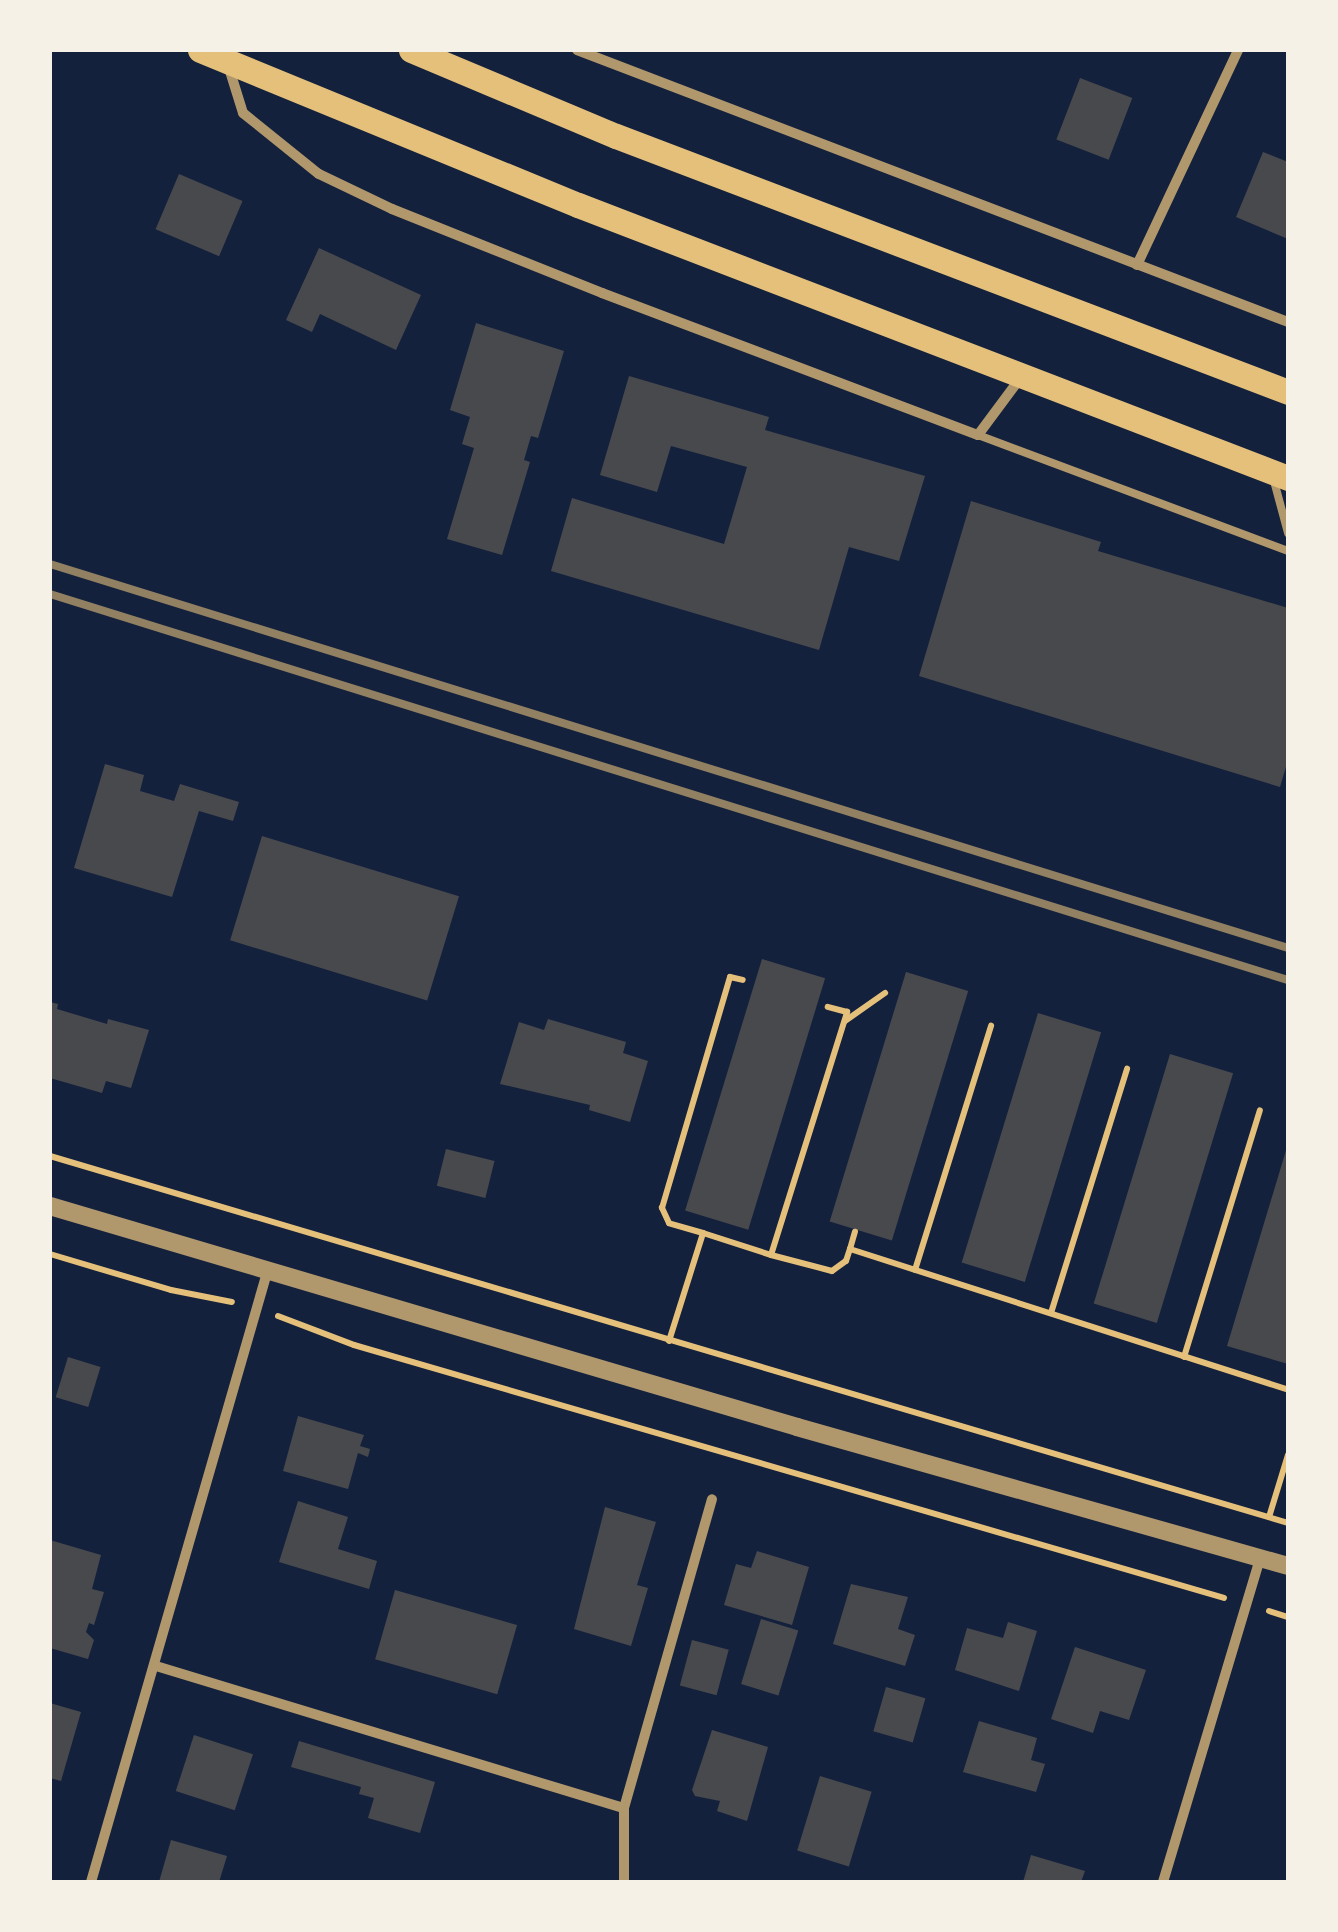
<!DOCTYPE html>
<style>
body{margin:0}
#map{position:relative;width:1338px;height:1932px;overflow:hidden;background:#14213d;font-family:Karla,sans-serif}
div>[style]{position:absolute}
.building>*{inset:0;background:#48494c;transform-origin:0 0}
.path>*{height:6px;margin:-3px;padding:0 3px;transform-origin:3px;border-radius:3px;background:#e5c07b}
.service>*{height:8px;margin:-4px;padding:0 4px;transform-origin:4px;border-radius:4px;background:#b1986c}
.minor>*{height:10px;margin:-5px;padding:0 5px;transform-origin:5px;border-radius:5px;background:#b1986c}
.tertiary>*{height:18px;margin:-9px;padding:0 9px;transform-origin:9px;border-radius:9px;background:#b1986c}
.primary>*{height:25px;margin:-12.5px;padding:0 12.5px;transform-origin:12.5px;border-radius:12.5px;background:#e5c07b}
.rail>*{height:8px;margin:-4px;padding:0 4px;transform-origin:4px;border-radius:4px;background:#918062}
span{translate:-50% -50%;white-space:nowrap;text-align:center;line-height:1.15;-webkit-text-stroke:8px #f6f1e7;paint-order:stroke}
.frame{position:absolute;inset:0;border:52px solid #f6f1e7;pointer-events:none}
</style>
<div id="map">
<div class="building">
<div style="left:1080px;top:78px;width:56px;height:66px;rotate:21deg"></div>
<div style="clip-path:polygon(1263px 152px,1288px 162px,1288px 239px,1236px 217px)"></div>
<div style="left:179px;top:174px;width:69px;height:60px;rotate:23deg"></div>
<div style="clip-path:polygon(319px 248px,421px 295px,396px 350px,320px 314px,312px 332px,286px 320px)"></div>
<div style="clip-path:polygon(476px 323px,564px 351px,538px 438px,531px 436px,524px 460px,530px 462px,502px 555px,447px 539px,474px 448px,462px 444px,470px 417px,450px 410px)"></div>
<div style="clip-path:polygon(629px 376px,769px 417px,765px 430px,925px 476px,899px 561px,849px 547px,819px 650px,551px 571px,572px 498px,724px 544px,747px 467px,671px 446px,657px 492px,600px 475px)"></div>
<div style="clip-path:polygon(971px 501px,1101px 542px,1098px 551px,1288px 608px,1288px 760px,1280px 787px,919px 676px)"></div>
<div style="clip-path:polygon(105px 764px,144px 775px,140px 791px,174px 801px,180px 784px,239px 802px,233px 821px,199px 811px,172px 897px,74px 868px)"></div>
<div style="left:262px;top:836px;width:206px;height:109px;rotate:17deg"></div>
<div style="left:762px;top:959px;width:66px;height:263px;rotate:17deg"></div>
<div style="left:906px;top:972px;width:65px;height:261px;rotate:17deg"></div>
<div style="clip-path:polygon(50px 1002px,58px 1004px,57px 1009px,107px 1024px,108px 1019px,149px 1030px,131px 1088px,106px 1081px,102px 1093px,50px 1078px)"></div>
<div style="left:1038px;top:1013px;width:66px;height:261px;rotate:17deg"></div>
<div style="clip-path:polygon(548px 1019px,626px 1042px,623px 1053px,648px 1061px,630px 1122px,589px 1110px,590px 1105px,500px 1084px,519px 1022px,544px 1030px)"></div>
<div style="left:1170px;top:1054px;width:66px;height:261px;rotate:17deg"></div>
<div style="clip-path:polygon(1287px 1147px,1288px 1148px,1288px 1364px,1227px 1346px)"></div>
<div style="left:446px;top:1149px;width:50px;height:38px;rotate:14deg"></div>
<div style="left:68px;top:1357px;width:34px;height:42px;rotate:17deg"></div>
<div style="clip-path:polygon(298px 1416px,364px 1435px,360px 1446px,370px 1449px,368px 1457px,358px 1453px,348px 1489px,283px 1471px)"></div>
<div style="clip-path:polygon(298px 1501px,348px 1517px,338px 1549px,377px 1561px,369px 1589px,279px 1562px)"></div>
<div style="clip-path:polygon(605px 1507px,656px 1522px,637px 1585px,648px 1588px,631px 1646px,574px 1629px)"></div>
<div style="clip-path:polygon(50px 1540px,101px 1555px,92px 1589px,104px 1592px,94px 1625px,89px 1623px,86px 1632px,94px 1640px,88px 1659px,50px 1648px)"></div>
<div style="clip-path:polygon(757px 1551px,809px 1567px,792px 1625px,724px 1605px,736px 1564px,751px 1568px)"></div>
<div style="clip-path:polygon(851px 1584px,908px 1597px,898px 1629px,915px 1635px,905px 1666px,833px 1644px)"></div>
<div style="left:395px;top:1590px;width:127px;height:72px;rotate:16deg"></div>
<div style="left:761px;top:1619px;width:39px;height:68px;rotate:17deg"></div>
<div style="clip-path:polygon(1008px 1622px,1037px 1631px,1019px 1691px,955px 1670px,967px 1628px,1003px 1638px)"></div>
<div style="left:692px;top:1640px;width:38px;height:47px;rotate:15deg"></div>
<div style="clip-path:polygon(1075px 1647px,1146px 1670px,1129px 1720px,1100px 1711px,1093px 1733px,1051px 1719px)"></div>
<div style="left:886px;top:1687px;width:41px;height:46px;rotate:16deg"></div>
<div style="clip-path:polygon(50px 1703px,81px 1712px,61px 1781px,50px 1778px)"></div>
<div style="clip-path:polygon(979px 1721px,1037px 1738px,1031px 1760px,1045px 1764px,1036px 1792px,963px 1772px)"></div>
<div style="clip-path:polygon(712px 1730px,768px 1747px,747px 1821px,717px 1811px,720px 1801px,695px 1796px,692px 1790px)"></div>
<div style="left:194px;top:1735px;width:62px;height:59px;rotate:18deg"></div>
<div style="clip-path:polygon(299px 1741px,435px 1782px,420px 1833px,368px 1818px,374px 1798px,359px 1794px,361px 1787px,291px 1767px)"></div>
<div style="left:820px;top:1776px;width:54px;height:78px;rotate:17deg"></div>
<div style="clip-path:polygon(171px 1840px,227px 1856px,219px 1882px,159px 1882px)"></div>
<div style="clip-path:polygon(1031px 1855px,1085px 1871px,1081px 1882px,1023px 1882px)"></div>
</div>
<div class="path">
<div style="left:845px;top:1021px;width:49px;rotate:-35deg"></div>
<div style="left:50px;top:1156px;width:1291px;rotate:16.51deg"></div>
<div style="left:703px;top:1233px;width:71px;rotate:17.9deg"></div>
<div style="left:771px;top:1255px;width:255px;rotate:-72.6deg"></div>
<div style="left:847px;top:1012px;width:20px;rotate:-165deg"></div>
<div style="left:850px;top:1249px;width:18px;rotate:-74deg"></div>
<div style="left:50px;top:1254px;width:126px;rotate:16.6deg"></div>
<div style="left:171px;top:1290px;width:62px;rotate:11.1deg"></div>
<div style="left:771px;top:1255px;width:63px;rotate:14.7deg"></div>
<div style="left:832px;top:1271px;width:17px;rotate:-36deg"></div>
<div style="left:846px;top:1261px;width:13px;rotate:-72deg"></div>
<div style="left:850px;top:1249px;width:460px;rotate:17.8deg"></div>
<div style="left:915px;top:1270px;width:256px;rotate:-72.7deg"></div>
<div style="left:1051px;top:1313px;width:256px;rotate:-72.7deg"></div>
<div style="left:278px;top:1316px;width:81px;rotate:20.9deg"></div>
<div style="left:354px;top:1345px;width:906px;rotate:16.21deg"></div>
<div style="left:669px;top:1341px;width:113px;rotate:-72.5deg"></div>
<div style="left:703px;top:1233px;width:35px;rotate:-164deg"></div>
<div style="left:669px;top:1223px;width:17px;rotate:-115deg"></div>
<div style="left:662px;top:1208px;width:241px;rotate:-73.6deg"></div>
<div style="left:730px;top:977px;width:13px;rotate:13deg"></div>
<div style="left:1184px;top:1357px;width:258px;rotate:-72.9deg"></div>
<div style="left:1269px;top:1517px;width:65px;rotate:-73deg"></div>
<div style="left:1269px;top:1611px;width:20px;rotate:18deg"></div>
</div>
<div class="service">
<div style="left:978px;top:435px;width:331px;rotate:20.5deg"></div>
<div style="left:1274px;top:481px;width:54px;rotate:74.9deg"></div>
</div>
<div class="minor">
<div style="left:577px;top:50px;width:761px;rotate:20.93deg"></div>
<div style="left:229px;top:68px;width:47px;rotate:72.7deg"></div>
<div style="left:243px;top:113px;width:97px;rotate:38.8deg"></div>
<div style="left:319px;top:174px;width:81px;rotate:25.6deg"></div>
<div style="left:392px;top:209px;width:226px;rotate:21.8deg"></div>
<div style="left:602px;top:293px;width:402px;rotate:20.7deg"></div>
<div style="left:978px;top:435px;width:72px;rotate:-53.4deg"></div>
<div style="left:1137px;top:265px;width:238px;rotate:-64.8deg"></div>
<div style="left:156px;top:1666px;width:489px;rotate:16.9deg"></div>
<div style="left:624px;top:1808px;width:74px;rotate:90deg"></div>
<div style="left:624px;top:1808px;width:321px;rotate:-74.1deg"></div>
<div style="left:91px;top:1882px;width:638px;rotate:-73.89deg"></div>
<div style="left:1163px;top:1882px;width:335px;rotate:-73.3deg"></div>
</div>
<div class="tertiary">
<div style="left:50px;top:1206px;width:779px;rotate:16.48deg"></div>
<div style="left:797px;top:1427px;width:510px;rotate:15.81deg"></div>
</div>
<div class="primary">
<div style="left:200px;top:50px;width:409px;rotate:22.3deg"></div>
<div style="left:578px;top:205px;width:761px;rotate:21.03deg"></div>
<div style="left:411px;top:50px;width:222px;rotate:22.8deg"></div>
<div style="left:616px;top:136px;width:719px;rotate:20.85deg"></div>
</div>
<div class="rail">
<div style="left:50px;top:564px;width:1296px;rotate:17.23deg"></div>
<div style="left:50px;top:594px;width:1297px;rotate:17.32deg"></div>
</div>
<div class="frame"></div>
</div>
